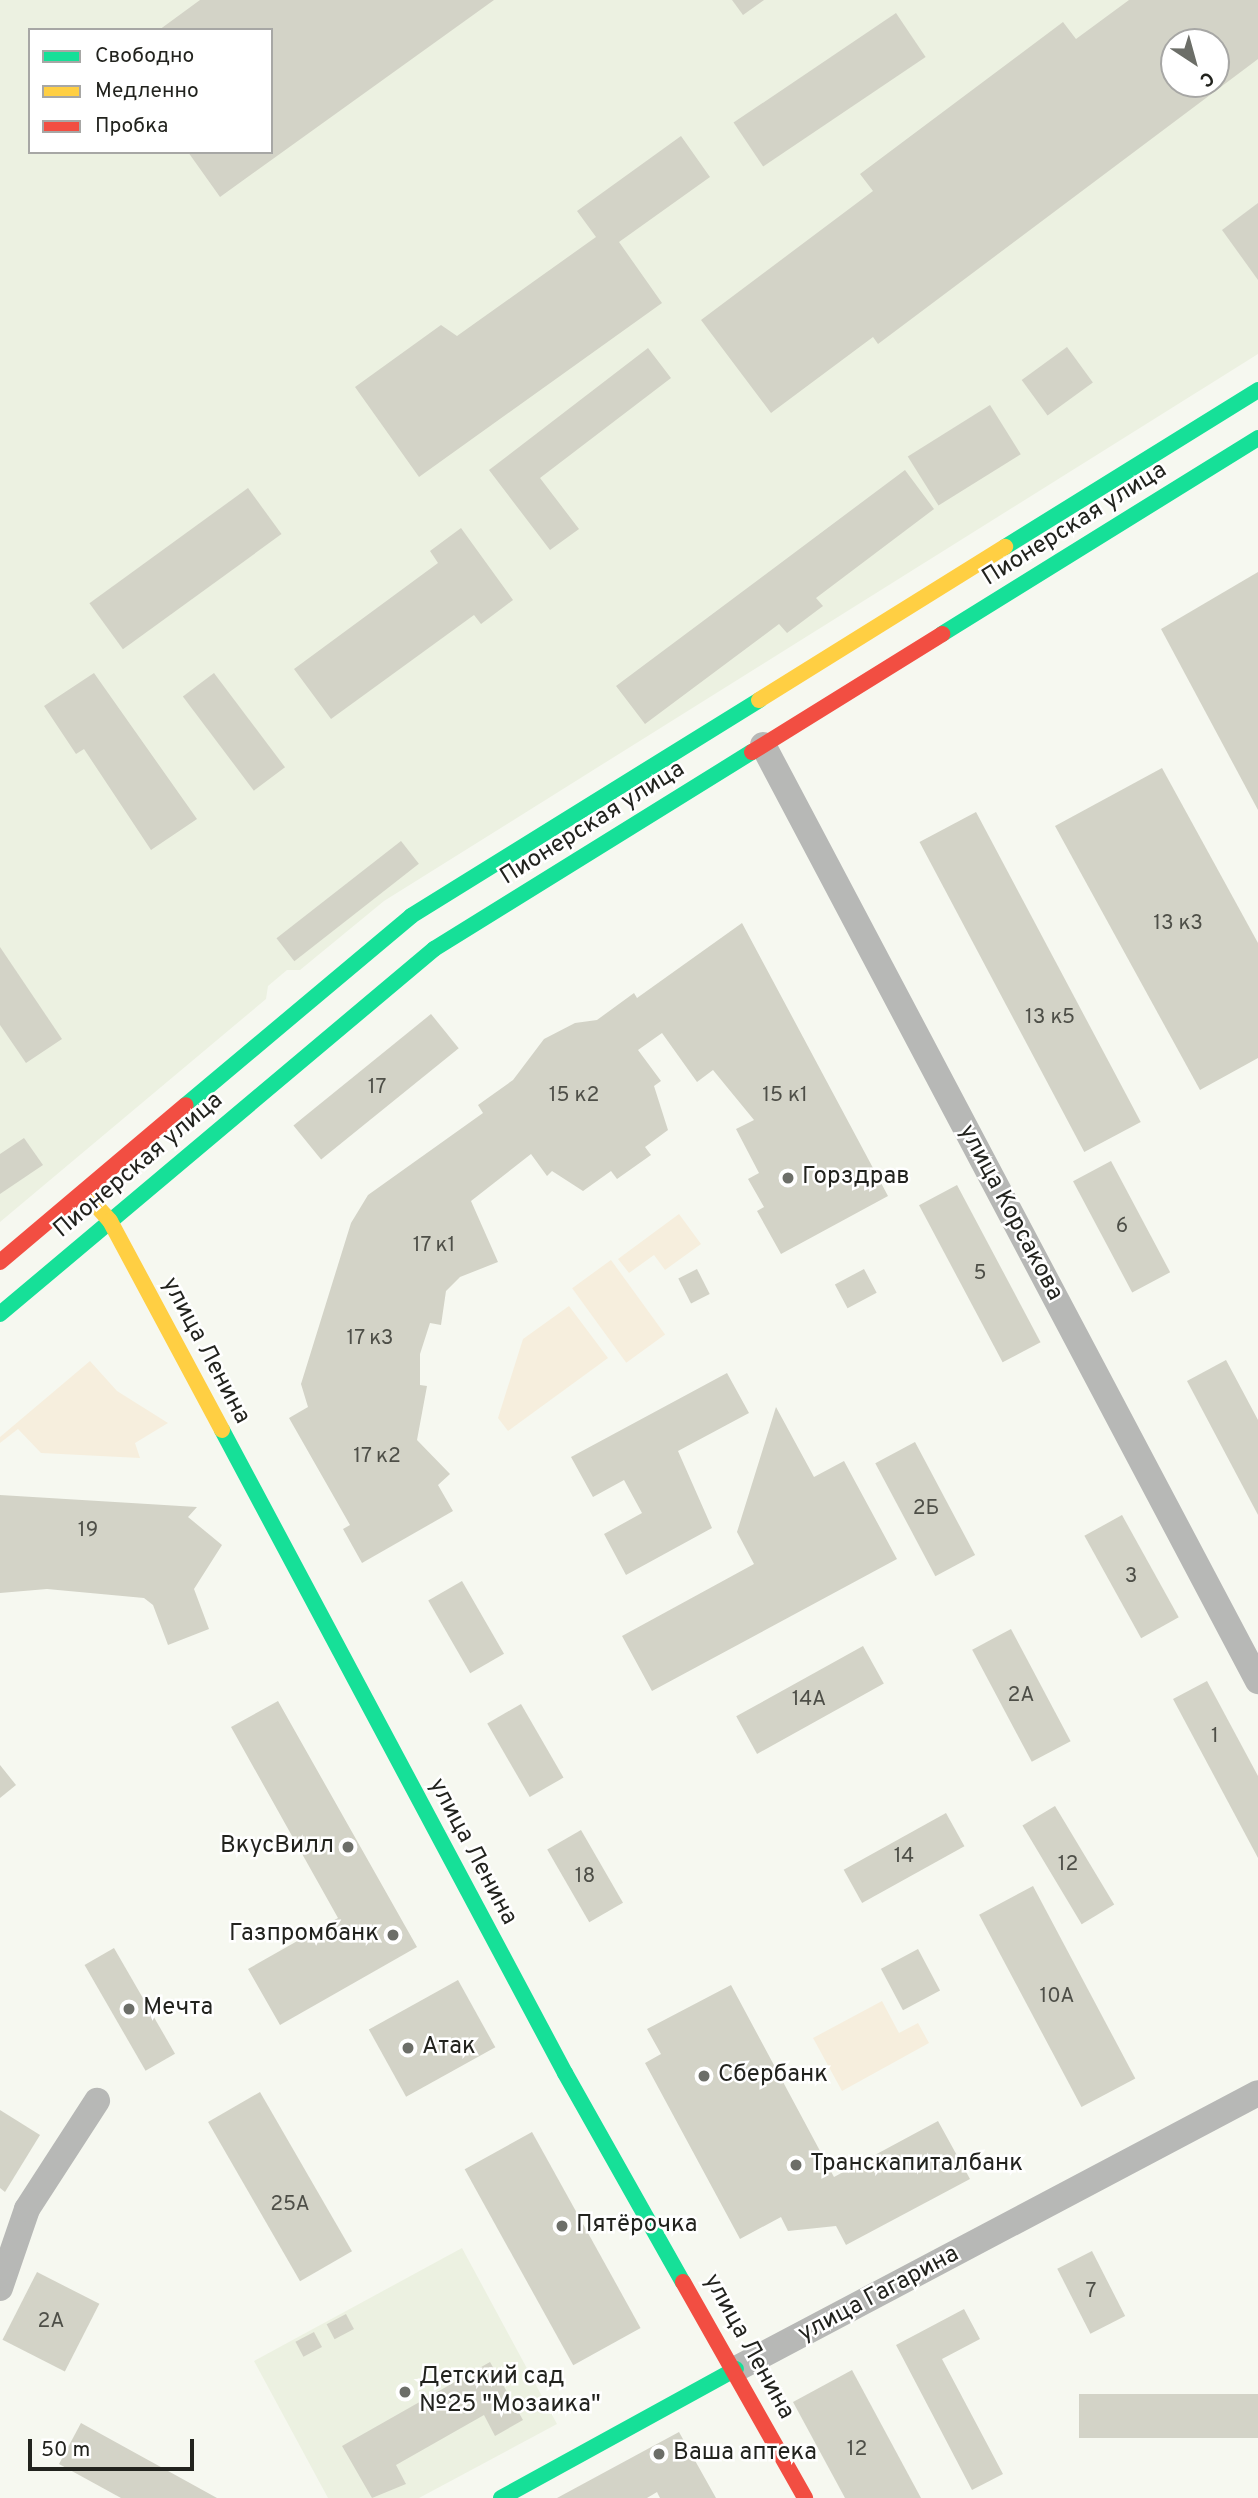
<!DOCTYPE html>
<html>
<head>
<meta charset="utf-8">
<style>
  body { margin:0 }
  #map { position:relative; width:1258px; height:2498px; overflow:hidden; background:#f6f8f0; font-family:Overpass,sans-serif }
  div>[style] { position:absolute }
  .built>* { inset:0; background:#ecf1e1 }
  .green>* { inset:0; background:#f6eedd; transform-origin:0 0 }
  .building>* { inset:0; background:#d3d3c7; transform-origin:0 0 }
  .street>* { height:26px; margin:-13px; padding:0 13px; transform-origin:13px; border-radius:13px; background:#b7b8b6 }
  .fast>* { height:16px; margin:-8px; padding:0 8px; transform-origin:8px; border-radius:8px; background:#16e098 }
  .slow>* { height:16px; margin:-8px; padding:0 8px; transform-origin:8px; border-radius:8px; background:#ffcf43 }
  .jam>* { height:16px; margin:-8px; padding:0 8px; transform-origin:8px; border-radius:8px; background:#f24e42 }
  .dots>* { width:19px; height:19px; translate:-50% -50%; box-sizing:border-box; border:4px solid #fff; border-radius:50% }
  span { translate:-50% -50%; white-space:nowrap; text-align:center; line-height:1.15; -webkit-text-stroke:5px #fff; paint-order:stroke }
  .number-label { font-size:21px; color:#4e4f48 }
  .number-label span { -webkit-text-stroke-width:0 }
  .street-label { font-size:24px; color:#22231e }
  .poi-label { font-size:24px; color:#22231e }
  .left { translate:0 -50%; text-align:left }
  .right { translate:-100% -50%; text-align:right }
  .legend { position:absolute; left:28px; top:28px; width:245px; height:126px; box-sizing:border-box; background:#fff; border:2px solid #a7a7a5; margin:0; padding:9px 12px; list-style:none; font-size:21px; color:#22231e }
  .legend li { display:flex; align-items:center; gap:14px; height:35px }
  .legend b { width:35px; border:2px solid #a7a7a5 }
  .north { position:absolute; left:1160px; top:28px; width:70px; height:70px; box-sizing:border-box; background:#fff; border:2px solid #a7a7a5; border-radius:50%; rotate:144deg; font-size:19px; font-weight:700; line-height:28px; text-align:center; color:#22231e }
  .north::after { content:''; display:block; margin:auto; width:24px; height:32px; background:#6c6e68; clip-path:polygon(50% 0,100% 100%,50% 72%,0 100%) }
  .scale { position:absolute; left:28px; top:2439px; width:166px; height:32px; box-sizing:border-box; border:4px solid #22231e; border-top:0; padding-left:9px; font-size:21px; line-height:24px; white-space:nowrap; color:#22231e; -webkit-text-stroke:5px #fff; paint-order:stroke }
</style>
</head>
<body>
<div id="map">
  <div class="built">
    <i style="clip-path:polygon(evenodd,0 0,1258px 0,1258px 354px,384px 901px,300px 970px,287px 970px,268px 986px,266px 999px,0 1222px,0 0,30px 30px,271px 30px,271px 152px,30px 152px,30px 30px,0 0,1174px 42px,1216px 42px,1216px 84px,1174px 84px,1174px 42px)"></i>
    <i style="clip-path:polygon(462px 2248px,557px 2424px,419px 2498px,328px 2498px,254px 2361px)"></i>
  </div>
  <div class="green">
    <i style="clip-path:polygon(679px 1214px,701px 1244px,665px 1270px,654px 1255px,629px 1273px,618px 1259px)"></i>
    <i style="left:611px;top:1260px;width:92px;height:48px;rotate:54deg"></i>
    <i style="clip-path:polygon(569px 1306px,608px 1358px,508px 1431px,498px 1418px,523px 1339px)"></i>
    <i style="clip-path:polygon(90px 1361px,117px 1391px,168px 1423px,135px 1443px,140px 1458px,41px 1453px,18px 1429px,0 1443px,0 1437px)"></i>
    <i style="clip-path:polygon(882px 2001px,899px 2033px,918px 2023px,929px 2043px,842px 2091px,813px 2038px)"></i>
  </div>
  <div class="building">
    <i style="clip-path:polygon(200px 0,494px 0,220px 197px,188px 152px,271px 152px,271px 30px,159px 30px)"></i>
    <i style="clip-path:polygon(732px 0,764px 0,743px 15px)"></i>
    <i style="clip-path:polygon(evenodd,1129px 0,1258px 0,1258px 59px,878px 344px,873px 337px,771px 413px,701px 320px,873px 191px,860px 174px,1063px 22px,1076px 39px,1129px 0,1174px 42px,1216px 42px,1216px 84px,1174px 84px,1174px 42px)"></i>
    <i style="left:896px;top:13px;width:53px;height:196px;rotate:56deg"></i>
    <i style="clip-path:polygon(681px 136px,710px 177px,619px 242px,662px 303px,419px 477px,355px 387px,441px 325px,457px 336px,596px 237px,577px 211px)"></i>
    <i style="clip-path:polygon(1258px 203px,1258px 280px,1222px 230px)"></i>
    <i style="left:1067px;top:347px;width:44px;height:56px;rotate:54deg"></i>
    <i style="clip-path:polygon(648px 348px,671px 378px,540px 478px,579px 529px,550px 550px,489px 470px)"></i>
    <i style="left:990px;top:405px;width:58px;height:97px;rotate:58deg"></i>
    <i style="clip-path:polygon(905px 470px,934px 509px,816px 598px,823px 606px,787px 633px,779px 624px,645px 724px,616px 686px)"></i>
    <i style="left:248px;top:488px;width:57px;height:196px;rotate:54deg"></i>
    <i style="clip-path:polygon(461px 528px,513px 600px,481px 624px,474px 615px,331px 719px,294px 669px,438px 563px,430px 551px)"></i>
    <i style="clip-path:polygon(1258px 572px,1258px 810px,1161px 629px)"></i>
    <i style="clip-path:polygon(94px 673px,197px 819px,151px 850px,84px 749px,76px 754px,44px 706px)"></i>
    <i style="left:214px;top:673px;width:118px;height:39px;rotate:53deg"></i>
    <i style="clip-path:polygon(1162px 768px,1258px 943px,1258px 1058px,1200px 1090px,1055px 826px)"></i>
    <i style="left:976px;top:812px;width:351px;height:64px;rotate:62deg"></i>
    <i style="left:401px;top:841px;width:29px;height:158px;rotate:52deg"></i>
    <i style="clip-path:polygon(742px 923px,888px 1196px,781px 1254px,757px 1211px,764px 1207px,748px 1179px,759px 1173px,736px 1129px,754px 1120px,713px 1070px,697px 1082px,662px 1033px,638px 1050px,661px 1081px,654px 1086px,668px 1130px,645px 1147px,651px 1155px,617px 1179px,611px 1171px,583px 1191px,552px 1171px,547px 1176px,531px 1154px,471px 1201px,498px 1262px,460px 1277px,446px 1291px,441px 1325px,430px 1323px,420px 1354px,420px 1385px,427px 1386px,417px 1440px,450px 1474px,438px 1485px,453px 1511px,362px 1563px,343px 1529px,350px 1525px,289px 1418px,308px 1407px,301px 1384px,351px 1223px,368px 1195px,483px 1113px,478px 1105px,513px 1080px,544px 1039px,575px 1023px,597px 1020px,634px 993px,637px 998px)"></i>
    <i style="clip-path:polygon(0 947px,62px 1039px,26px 1063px,0 1025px)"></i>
    <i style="left:431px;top:1014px;width:44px;height:177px;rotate:51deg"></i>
    <i style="clip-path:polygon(24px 1138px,43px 1165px,0 1194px,0 1154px)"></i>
    <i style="left:1111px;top:1161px;width:126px;height:43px;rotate:62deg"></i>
    <i style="left:957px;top:1185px;width:178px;height:43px;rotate:62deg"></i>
    <i style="left:697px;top:1269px;width:28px;height:21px;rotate:63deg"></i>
    <i style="left:864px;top:1269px;width:27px;height:33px;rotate:62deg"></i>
    <i style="clip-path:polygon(1226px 1360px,1258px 1420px,1258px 1515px,1187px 1381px)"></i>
    <i style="clip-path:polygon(727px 1373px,749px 1413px,678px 1451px,712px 1528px,626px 1575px,604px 1534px,642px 1513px,624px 1480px,593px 1497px,571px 1457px)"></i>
    <i style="clip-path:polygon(776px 1407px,814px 1477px,844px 1461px,897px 1559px,652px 1691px,622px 1636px,754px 1564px,737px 1532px)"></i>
    <i style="left:915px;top:1442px;width:128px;height:45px;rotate:62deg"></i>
    <i style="clip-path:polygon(0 1495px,197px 1507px,188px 1517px,222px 1545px,194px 1589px,209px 1629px,168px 1645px,153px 1605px,144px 1598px,47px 1589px,0 1593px)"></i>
    <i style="left:1122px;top:1515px;width:117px;height:43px;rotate:61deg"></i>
    <i style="left:462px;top:1581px;width:84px;height:39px;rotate:60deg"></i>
    <i style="left:1011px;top:1629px;width:127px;height:44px;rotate:62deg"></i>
    <i style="left:863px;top:1646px;width:43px;height:145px;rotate:61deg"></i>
    <i style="clip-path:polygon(1207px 1681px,1258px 1776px,1258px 1858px,1173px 1699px)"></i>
    <i style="clip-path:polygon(278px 1701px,417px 1947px,280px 2025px,248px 1969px,338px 1918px,231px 1727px)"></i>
    <i style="left:521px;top:1704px;width:85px;height:39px;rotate:60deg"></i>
    <i style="clip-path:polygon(0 1765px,16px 1785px,0 1798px)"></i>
    <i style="left:1055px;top:1806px;width:115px;height:38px;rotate:59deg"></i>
    <i style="left:946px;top:1813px;width:38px;height:117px;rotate:61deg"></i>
    <i style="left:581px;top:1830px;width:84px;height:39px;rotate:60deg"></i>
    <i style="left:1033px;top:1886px;width:218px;height:61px;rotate:62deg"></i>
    <i style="left:114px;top:1948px;width:122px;height:34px;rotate:60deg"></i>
    <i style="left:918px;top:1949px;width:47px;height:42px;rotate:62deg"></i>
    <i style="left:458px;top:1980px;width:77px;height:102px;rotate:61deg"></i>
    <i style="clip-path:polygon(731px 1985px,834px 2177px,938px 2121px,970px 2179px,846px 2245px,836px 2226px,788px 2231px,781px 2217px,740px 2239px,645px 2063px,661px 2054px,647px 2029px)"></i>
    <i style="left:260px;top:2092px;width:184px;height:60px;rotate:60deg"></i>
    <i style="clip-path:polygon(0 2110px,40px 2135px,5px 2192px,0 2188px)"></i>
    <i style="left:532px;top:2132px;width:224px;height:77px;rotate:61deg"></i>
    <i style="left:1092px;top:2251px;width:73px;height:39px;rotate:63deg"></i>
    <i style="left:37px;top:2272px;width:70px;height:76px;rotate:27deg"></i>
    <i style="clip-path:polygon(964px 2309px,980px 2339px,942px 2359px,1003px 2474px,972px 2490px,896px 2345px)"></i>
    <i style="left:346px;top:2314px;width:17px;height:22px;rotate:62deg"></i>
    <i style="left:314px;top:2332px;width:17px;height:21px;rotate:62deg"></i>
    <i style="clip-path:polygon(490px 2362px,523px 2420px,495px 2436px,484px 2415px,396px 2465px,406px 2484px,372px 2498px,342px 2446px)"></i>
    <i style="clip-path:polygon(852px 2370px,921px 2498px,845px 2498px,793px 2402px)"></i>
    <i style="left:1258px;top:2394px;width:44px;height:179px;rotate:90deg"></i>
    <i style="clip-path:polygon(81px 2423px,217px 2498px,121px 2498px,59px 2464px)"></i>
    <i style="clip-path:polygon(679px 2432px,716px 2498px,660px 2498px,657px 2492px,647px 2498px,557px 2498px)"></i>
  </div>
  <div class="street">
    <i style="left:763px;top:745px;width:1059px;rotate:62.13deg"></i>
    <i style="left:0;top:2288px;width:83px;rotate:-71.1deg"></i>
    <i style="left:27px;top:2209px;width:129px;rotate:-57.1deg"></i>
    <i style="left:736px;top:2369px;width:590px;rotate:-27.87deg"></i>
  </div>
  <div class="fast">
    <i style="left:1005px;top:547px;width:298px;rotate:-31.8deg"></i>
    <i style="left:942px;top:634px;width:372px;rotate:-31.8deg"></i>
    <i style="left:186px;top:1105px;width:294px;rotate:-40deg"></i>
    <i style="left:411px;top:916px;width:410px;rotate:-31.8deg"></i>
    <i style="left:0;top:1314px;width:567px;rotate:-40.06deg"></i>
    <i style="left:434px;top:949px;width:374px;rotate:-31.8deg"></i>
    <i style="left:222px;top:1430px;width:729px;rotate:61.92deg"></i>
    <i style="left:565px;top:2073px;width:240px;rotate:60.6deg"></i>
    <i style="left:501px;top:2498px;width:268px;rotate:-28.8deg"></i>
  </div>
  <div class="slow">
    <i style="left:759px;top:700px;width:290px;rotate:-31.9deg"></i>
    <i style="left:93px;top:1202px;width:25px;rotate:48deg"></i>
    <i style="left:110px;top:1221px;width:237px;rotate:61.8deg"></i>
  </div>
  <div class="jam">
    <i style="left:752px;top:752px;width:224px;rotate:-31.8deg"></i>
    <i style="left:0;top:1262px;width:243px;rotate:-40.2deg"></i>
    <i style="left:683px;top:2282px;width:248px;rotate:60.5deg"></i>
  </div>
  <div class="dots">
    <i style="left:788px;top:1178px;background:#6c6e68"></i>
    <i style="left:348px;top:1847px;background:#6c6e68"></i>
    <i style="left:393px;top:1935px;background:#6c6e68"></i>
    <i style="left:129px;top:2009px;background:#6c6e68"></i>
    <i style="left:408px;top:2048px;background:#6c6e68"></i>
    <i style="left:704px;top:2076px;background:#6c6e68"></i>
    <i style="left:796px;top:2165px;background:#6c6e68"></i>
    <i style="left:562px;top:2226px;background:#6c6e68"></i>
    <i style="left:405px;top:2392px;background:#6c6e68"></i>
    <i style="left:659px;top:2454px;background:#6c6e68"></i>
  </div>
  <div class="number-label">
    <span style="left:1178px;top:924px">13 к3</span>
    <span style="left:1050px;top:1018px">13 к5</span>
    <span style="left:377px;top:1088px">17</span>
    <span style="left:574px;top:1096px">15 к2</span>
    <span style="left:785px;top:1096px">15 к1</span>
    <span style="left:1122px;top:1227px">6</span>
    <span style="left:434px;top:1246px">17 к1</span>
    <span style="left:980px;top:1274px">5</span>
    <span style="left:370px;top:1339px">17 к3</span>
    <span style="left:377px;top:1457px">17 к2</span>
    <span style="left:926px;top:1509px">2Б</span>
    <span style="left:88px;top:1531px">19</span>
    <span style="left:1131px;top:1577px">3</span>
    <span style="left:1021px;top:1696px">2А</span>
    <span style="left:809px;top:1700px">14А</span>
    <span style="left:1215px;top:1737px">1</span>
    <span style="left:904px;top:1857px">14</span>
    <span style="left:1068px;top:1865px">12</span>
    <span style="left:585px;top:1877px">18</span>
    <span style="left:1057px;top:1997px">10А</span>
    <span style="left:290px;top:2205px">25А</span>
    <span style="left:1091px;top:2292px">7</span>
    <span style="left:51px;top:2322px">2А</span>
    <span style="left:857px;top:2450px">12</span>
  </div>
  <div class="street-label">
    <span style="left:1075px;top:525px;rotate:-32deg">Пионерская улица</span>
    <span style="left:593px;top:824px;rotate:-32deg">Пионерская улица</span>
    <span style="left:139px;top:1166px;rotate:-40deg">Пионерская улица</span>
    <span style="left:1010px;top:1213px;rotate:62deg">улица Корсакова</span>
    <span style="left:205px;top:1351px;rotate:62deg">улица Ленина</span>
    <span style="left:472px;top:1852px;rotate:62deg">улица Ленина</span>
    <span style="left:879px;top:2295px;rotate:-28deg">улица Гагарина</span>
    <span style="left:748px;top:2347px;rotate:61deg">улица Ленина</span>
  </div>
  <div class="poi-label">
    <span class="left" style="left:802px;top:1178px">Горздрав</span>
    <span class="right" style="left:334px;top:1847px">ВкусВилл</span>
    <span class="right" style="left:379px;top:1935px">Газпромбанк</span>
    <span class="left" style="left:143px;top:2009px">Мечта</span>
    <span class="left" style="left:422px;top:2048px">Атак</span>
    <span class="left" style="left:718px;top:2076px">Сбербанк</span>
    <span class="left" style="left:810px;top:2165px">Транскапиталбанк</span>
    <span class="left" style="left:576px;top:2226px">Пятёрочка</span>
    <span class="left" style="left:419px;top:2392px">Детский сад<br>№25 "Мозаика"</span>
    <span class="left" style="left:673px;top:2454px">Ваша аптека</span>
  </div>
  <ul class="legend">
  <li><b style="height:9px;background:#16e098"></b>Свободно</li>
  <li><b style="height:9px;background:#ffcf43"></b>Медленно</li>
  <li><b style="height:9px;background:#f24e42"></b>Пробка</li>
  </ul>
  <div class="north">С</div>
  <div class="scale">50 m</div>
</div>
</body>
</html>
